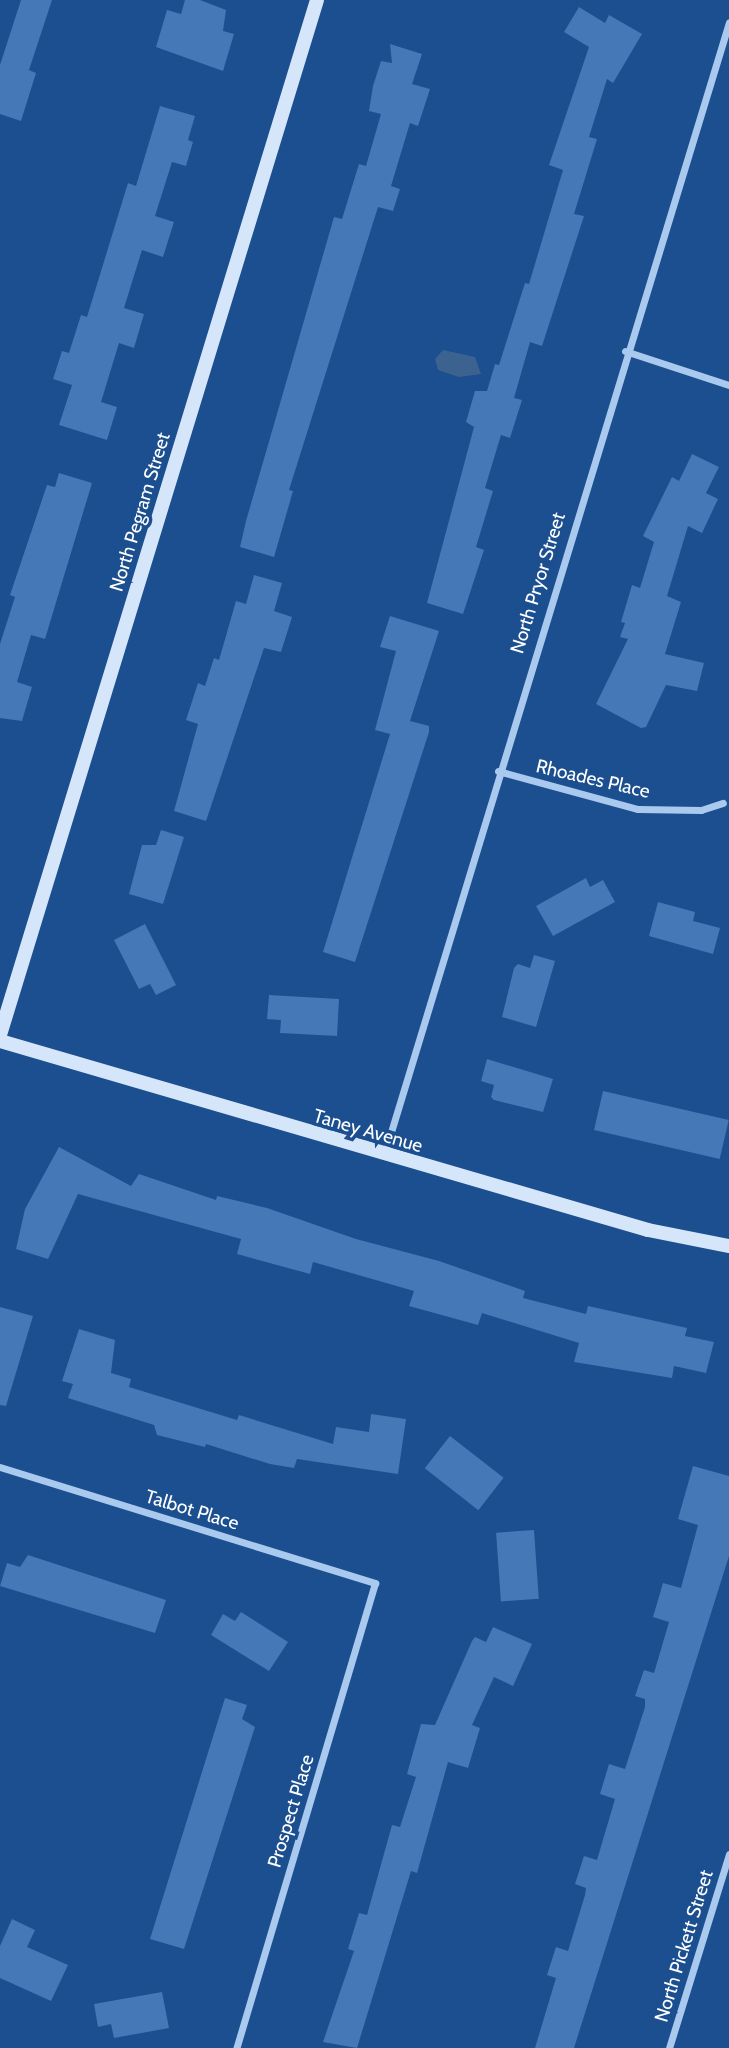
<!DOCTYPE html>
<html>
<head>
<meta charset="utf-8">
<style>
  body { margin:0 }
  #map { position:relative; width:729px; height:2048px; overflow:hidden; background:#1b4f8f; font-family:Cabin,sans-serif }
  div>[style] { position:absolute }
  .water>* { inset:0; background:#3c6290 }
  .building>* { inset:0; background:#4478b7; transform-origin:0 0 }
  .street>* { height:7px; margin:-3.5px; padding:0 3.5px; transform-origin:3.5px; border-radius:3.5px; background:#a9c9ee }
  .secondary>* { height:14px; margin:-7px; padding:0 7px; transform-origin:7px; border-radius:7px; background:#d6e6fa }
  span { translate:-50% -50%; white-space:nowrap; text-align:center; line-height:1.15; -webkit-text-stroke:7px #1b4f8f; paint-order:stroke }
  .street-label { font-size:19px; color:#fff }
</style>
</head>
<body>
<div id="map">
  <div class="water">
    <i style="clip-path:polygon(443px 350px,475px 357px,481px 374px,459px 377px,438px 370px,435px 359px)"></i>
  </div>
  <div class="building">
    <i style="clip-path:polygon(21px 0,52px 0,29px 70px,36px 73px,21px 121px,0 114px,0 65px)"></i>
    <i style="clip-path:polygon(185px 0,200px 0,226px 10px,223px 31px,234px 34px,223px 71px,156px 47px,167px 10px,181px 14px)"></i>
    <i style="clip-path:polygon(579px 7px,605px 23px,609px 15px,642px 34px,613px 83px,607px 79px,589px 137px,597px 139px,574px 214px,584px 216px,542px 346px,530px 342px,514px 398px,522px 400px,510px 438px,501px 435px,485px 488px,493px 491px,476px 547px,484px 550px,463px 614px,427px 603px,474px 427px,466px 422px,475px 391px,487px 391px,495px 364px,499px 365px,525px 283px,529px 284px,563px 170px,549px 165px,589px 47px,564px 32px)"></i>
    <i style="clip-path:polygon(390px 44px,422px 54px,412px 84px,430px 89px,418px 126px,410px 123px,391px 186px,400px 189px,393px 211px,378px 207px,289px 490px,293px 491px,274px 557px,240px 547px,246px 521px,334px 217px,342px 219px,359px 164px,366px 166px,381px 114px,369px 111px,373px 86px,381px 61px,392px 63px)"></i>
    <i style="clip-path:polygon(160px 106px,195px 116px,188px 140px,193px 142px,186px 166px,172px 162px,155px 216px,174px 222px,163px 257px,142px 250px,124px 308px,144px 314px,134px 348px,119px 343px,101px 402px,117px 407px,107px 440px,59px 425px,72px 385px,53px 379px,62px 351px,69px 353px,81px 315px,87px 317px,128px 183px,136px 186px)"></i>
    <i style="clip-path:polygon(692px 454px,719px 467px,706px 493px,718px 499px,702px 533px,688px 526px,667px 596px,681px 602px,665px 654px,704px 663px,697px 691px,666px 685px,646px 727px,641px 728px,596px 704px,628px 639px,620px 637px,625px 623px,621px 622px,632px 585px,640px 588px,654px 542px,643px 536px,672px 477px,679px 481px)"></i>
    <i style="clip-path:polygon(59px 473px,92px 483px,45px 639px,31px 635px,17px 682px,32px 687px,22px 721px,0 718px,0 644px,15px 597px,10px 595px,47px 485px,55px 487px)"></i>
    <i style="clip-path:polygon(254px 575px,282px 583px,274px 611px,292px 617px,281px 652px,264px 648px,206px 821px,174px 811px,198px 724px,186px 720px,198px 683px,205px 686px,214px 658px,219px 660px,236px 601px,246px 604px)"></i>
    <i style="clip-path:polygon(390px 616px,439px 631px,410px 721px,429px 726px,429px 732px,355px 962px,323px 952px,390px 734px,375px 730px,396px 651px,380px 647px)"></i>
    <i style="clip-path:polygon(161px 830px,184px 837px,163px 904px,129px 894px,142px 845px,156px 845px)"></i>
    <i style="clip-path:polygon(586px 878px,590px 887px,603px 880px,615px 902px,553px 936px,536px 906px)"></i>
    <i style="clip-path:polygon(658px 902px,695px 912px,693px 921px,720px 928px,713px 954px,649px 936px)"></i>
    <i style="clip-path:polygon(145px 924px,176px 985px,156px 995px,150px 984px,139px 989px,114px 940px)"></i>
    <i style="clip-path:polygon(534px 955px,555px 961px,536px 1027px,502px 1017px,514px 968px,518px 964px,530px 968px)"></i>
    <i style="clip-path:polygon(269px 995px,339px 999px,337px 1036px,280px 1033px,281px 1020px,267px 1019px)"></i>
    <i style="clip-path:polygon(487px 1059px,553px 1079px,543px 1112px,494px 1100px,491px 1097px,494px 1085px,481px 1081px)"></i>
    <i style="left:603px;top:1091px;width:129px;height:40px;rotate:13deg"></i>
    <i style="clip-path:polygon(59px 1147px,131px 1186px,139px 1174px,216px 1200px,217px 1196px,267px 1208px,356px 1239px,439px 1261px,525px 1291px,523px 1298px,586px 1314px,588px 1306px,687px 1328px,685px 1336px,714px 1342px,706px 1373px,674px 1366px,672px 1378px,574px 1362px,579px 1343px,482px 1313px,478px 1325px,409px 1306px,414px 1291px,313px 1262px,310px 1274px,237px 1254px,241px 1239px,78px 1194px,48px 1259px,16px 1249px,25px 1209px)"></i>
    <i style="clip-path:polygon(0 1307px,33px 1316px,6px 1406px,0 1405px)"></i>
    <i style="clip-path:polygon(79px 1329px,115px 1340px,111px 1373px,131px 1379px,129px 1387px,237px 1420px,239px 1415px,333px 1444px,336px 1427px,369px 1432px,371px 1414px,406px 1419px,398px 1474px,297px 1459px,294px 1468px,270px 1464px,206px 1444px,205px 1447px,157px 1435px,154px 1425px,68px 1398px,73px 1384px,62px 1381px)"></i>
    <i style="left:450px;top:1436px;width:68px;height:41px;rotate:38deg"></i>
    <i style="clip-path:polygon(693px 1466px,729px 1476px,729px 1556px,574px 2048px,535px 2048px,556px 1978px,547px 1975px,556px 1947px,568px 1951px,585px 1895px,586px 1888px,575px 1884px,584px 1856px,597px 1860px,615px 1799px,600px 1794px,609px 1764px,625px 1769px,645px 1707px,645px 1699px,635px 1696px,644px 1670px,654px 1673px,669px 1622px,653px 1617px,663px 1583px,681px 1588px,698px 1525px,678px 1519px)"></i>
    <i style="left:534px;top:1530px;width:69px;height:38px;rotate:86deg"></i>
    <i style="clip-path:polygon(28px 1555px,166px 1600px,155px 1633px,0 1586px,7px 1563px,20px 1567px)"></i>
    <i style="clip-path:polygon(241px 1612px,288px 1642px,269px 1671px,211px 1635px,223px 1614px,235px 1621px)"></i>
    <i style="clip-path:polygon(493px 1627px,532px 1644px,513px 1686px,494px 1677px,472px 1725px,480px 1728px,468px 1768px,448px 1762px,417px 1873px,411px 1871px,357px 2048px,323px 2042px,354px 1951px,348px 1949px,359px 1913px,367px 1915px,392px 1825px,400px 1827px,416px 1777px,407px 1774px,421px 1724px,435px 1725px,472px 1641px,475px 1637px,486px 1642px)"></i>
    <i style="clip-path:polygon(225px 1698px,247px 1705px,242px 1719px,255px 1727px,184px 1949px,150px 1939px)"></i>
    <i style="clip-path:polygon(12px 1919px,35px 1930px,27px 1947px,68px 1965px,51px 2001px,0 1978px,0 1946px)"></i>
    <i style="clip-path:polygon(162px 1992px,169px 2028px,114px 2038px,111px 2024px,98px 2027px,94px 2004px)"></i>
  </div>
  <div class="street">
    <i style="left:625px;top:351px;width:109px;rotate:18.1deg"></i>
    <i style="left:498px;top:771px;width:145px;rotate:15.2deg"></i>
    <i style="left:638px;top:809px;width:63px;rotate:0.9deg"></i>
    <i style="left:701px;top:810px;width:23px;rotate:-18deg"></i>
    <i style="left:384px;top:1155px;width:1184px;rotate:-73.06deg"></i>
    <i style="left:0;top:1467px;width:393px;rotate:17.2deg"></i>
    <i style="left:375px;top:1583px;width:485px;rotate:106.6deg"></i>
    <i style="left:669px;top:2048px;width:203px;rotate:-72.8deg"></i>
  </div>
  <div class="secondary">
    <i style="left:0;top:1035px;width:1082px;rotate:-72.97deg"></i>
    <i style="left:0;top:1041px;width:675px;rotate:16.26deg"></i>
    <i style="left:648px;top:1230px;width:83px;rotate:11.2deg"></i>
  </div>
  <div class="street-label">
    <span style="left:140px;top:512px;rotate:-73deg">North Pegram Street</span>
    <span style="left:538px;top:583px;rotate:-73deg">North Pryor Street</span>
    <span style="left:593px;top:779px;rotate:13deg">Rhoades Place</span>
    <span style="left:368px;top:1131px;rotate:16deg">Taney Avenue</span>
    <span style="left:192px;top:1510px;rotate:17deg">Talbot Place</span>
    <span style="left:291px;top:1811px;rotate:-73deg">Prospect Place</span>
    <span style="left:684px;top:1946px;rotate:-73deg">North Pickett Street</span>
  </div>
</div>
</body>
</html>
